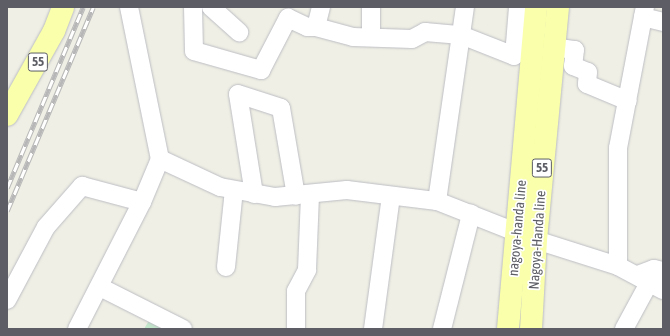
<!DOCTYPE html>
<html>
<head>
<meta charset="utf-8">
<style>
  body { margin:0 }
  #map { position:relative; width:670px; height:336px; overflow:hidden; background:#efefe5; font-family:"Asap Condensed",sans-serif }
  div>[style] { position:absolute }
  .green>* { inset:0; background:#c1e6ca }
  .roads { filter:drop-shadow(0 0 1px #bcbdc3) drop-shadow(0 0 1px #bcbdc3) }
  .minor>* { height:18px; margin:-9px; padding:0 9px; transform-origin:9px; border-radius:9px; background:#fff }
  .primary>* { height:22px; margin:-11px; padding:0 11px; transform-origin:11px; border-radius:11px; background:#f9ffaa }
  .rail>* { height:4.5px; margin-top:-2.25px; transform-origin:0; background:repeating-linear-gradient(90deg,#fff 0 9px,#b7b7b8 0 18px); box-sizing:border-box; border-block:1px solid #b7b7b8 }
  span { translate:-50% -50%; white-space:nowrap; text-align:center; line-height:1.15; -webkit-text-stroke:3.5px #fff; paint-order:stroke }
  .shield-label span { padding:1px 3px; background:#fff; border:1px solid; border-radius:3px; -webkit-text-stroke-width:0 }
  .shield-label { font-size:13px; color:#5d5e65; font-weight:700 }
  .street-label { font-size:14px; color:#5d5e65 }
  .frame { position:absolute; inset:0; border:8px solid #5d5e65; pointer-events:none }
</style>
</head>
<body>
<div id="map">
  <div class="green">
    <i style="clip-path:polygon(150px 319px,167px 329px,144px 329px)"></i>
  </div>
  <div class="roads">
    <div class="minor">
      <i style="left:129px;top:7px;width:155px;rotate:78.5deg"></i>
      <i style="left:193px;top:7px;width:44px;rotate:88.7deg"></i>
      <i style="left:194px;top:51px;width:70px;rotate:15.8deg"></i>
      <i style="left:261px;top:70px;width:59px;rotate:-62.6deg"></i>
      <i style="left:288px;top:18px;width:21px;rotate:25deg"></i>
      <i style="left:307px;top:27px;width:9px"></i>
      <i style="left:316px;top:27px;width:38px;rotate:15deg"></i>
      <i style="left:353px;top:37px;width:59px;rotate:1.9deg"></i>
      <i style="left:412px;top:39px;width:15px;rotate:-28deg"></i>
      <i style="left:425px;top:32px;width:36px;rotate:5deg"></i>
      <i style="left:461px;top:35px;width:57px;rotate:21.6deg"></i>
      <i style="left:514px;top:56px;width:49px;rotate:-85.3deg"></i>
      <i style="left:518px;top:7px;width:18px;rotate:9deg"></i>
      <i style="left:211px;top:7px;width:38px;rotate:42deg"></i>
      <i style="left:371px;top:7px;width:30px;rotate:90deg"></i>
      <i style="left:643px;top:17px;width:21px;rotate:14deg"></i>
      <i style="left:316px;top:27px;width:21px;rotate:-76deg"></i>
      <i style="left:553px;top:47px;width:22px;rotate:8deg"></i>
      <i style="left:575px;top:50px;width:16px;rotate:97deg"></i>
      <i style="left:573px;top:66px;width:16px;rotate:22deg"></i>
      <i style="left:588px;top:72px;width:12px;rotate:95deg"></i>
      <i style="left:587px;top:84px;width:44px;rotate:22.5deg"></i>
      <i style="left:254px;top:194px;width:101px;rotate:-99.1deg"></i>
      <i style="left:238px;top:94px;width:45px;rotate:18deg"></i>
      <i style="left:281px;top:108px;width:89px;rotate:80.3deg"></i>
      <i style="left:437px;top:201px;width:196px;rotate:-81.8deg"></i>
      <i style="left:618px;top:266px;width:118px;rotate:-90deg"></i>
      <i style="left:618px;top:148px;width:144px;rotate:-79.2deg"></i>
      <i style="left:226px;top:267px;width:77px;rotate:-84.1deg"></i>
      <i style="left:638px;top:275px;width:17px;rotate:-21deg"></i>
      <i style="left:654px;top:269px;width:9px;rotate:13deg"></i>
      <i style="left:100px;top:287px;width:93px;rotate:26.8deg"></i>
      <i style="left:7px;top:300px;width:83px;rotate:-61.9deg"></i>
      <i style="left:46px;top:227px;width:55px;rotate:-48.7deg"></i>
      <i style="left:82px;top:186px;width:62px;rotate:14.9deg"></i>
      <i style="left:77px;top:329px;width:143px;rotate:-62.9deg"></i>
      <i style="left:142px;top:202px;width:47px;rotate:-67.3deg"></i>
      <i style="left:160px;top:159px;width:66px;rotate:25deg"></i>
      <i style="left:220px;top:187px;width:56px;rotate:10.3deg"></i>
      <i style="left:275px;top:197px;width:72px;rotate:-5.6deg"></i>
      <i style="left:347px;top:190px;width:91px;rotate:7deg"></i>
      <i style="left:437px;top:201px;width:106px;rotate:21.5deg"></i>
      <i style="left:536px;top:240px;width:86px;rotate:17.6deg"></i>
      <i style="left:618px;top:266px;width:51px;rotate:28.1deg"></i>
      <i style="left:296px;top:329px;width:38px;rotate:-90deg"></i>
      <i style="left:296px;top:291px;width:24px;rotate:-62deg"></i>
      <i style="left:307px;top:270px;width:75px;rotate:-87.7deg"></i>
      <i style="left:373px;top:329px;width:134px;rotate:-82.3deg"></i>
      <i style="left:442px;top:329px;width:119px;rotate:-75.8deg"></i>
      <i style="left:624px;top:329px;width:52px;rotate:-61.5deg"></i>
    </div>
    <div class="primary">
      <i style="left:7px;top:115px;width:96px;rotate:-60.8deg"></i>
      <i style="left:54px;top:31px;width:26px;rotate:-69deg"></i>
      <i style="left:508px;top:329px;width:323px;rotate:-85deg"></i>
      <i style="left:531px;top:329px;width:89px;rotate:-86.8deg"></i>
      <i style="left:536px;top:240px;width:234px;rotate:-84.6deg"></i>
    </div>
  </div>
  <div class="rail">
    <i style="left:7px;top:188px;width:196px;rotate:-67.2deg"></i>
    <i style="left:7px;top:211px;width:221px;rotate:-67.1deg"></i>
  </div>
  <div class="shield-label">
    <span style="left:38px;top:62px">55</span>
    <span style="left:542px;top:168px">55</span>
  </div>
  <div class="street-label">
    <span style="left:517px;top:228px;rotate:-85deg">nagoya-handa line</span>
    <span style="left:537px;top:240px;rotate:-86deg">Nagoya-Handa line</span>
  </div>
  <div class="frame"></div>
</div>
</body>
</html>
